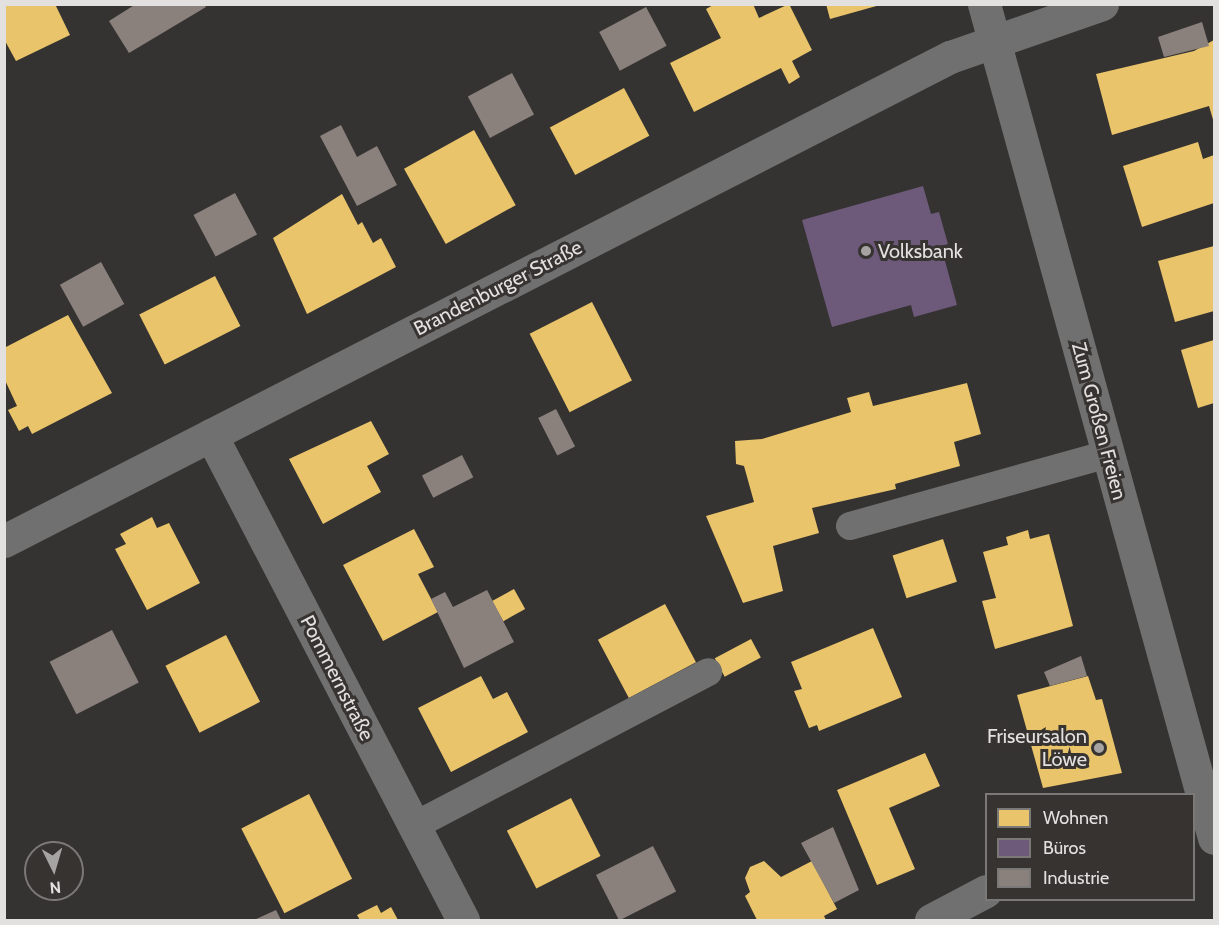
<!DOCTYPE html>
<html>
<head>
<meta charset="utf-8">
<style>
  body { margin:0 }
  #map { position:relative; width:1219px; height:925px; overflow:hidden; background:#353332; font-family:Cabin,sans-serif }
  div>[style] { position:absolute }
  .homes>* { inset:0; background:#e9c46a; transform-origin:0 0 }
  .offices>* { inset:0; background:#6d597a }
  .industry>* { inset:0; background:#8a817c; transform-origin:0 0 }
  .lane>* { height:28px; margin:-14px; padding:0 14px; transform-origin:14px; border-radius:14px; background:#707070 }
  .street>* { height:33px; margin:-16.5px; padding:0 16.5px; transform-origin:16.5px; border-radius:16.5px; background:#707070 }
  .dots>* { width:16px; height:16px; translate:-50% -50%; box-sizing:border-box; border:3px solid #363331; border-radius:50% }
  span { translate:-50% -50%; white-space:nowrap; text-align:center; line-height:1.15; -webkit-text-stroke:6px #363331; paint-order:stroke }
  .poi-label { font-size:20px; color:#e3e1e0 }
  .left { translate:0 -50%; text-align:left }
  .right { translate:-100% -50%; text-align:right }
  .street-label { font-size:20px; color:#e3e1e0 }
  .frame { position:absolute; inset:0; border:6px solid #e3e1e0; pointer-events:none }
  .legend { position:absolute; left:985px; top:793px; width:210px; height:108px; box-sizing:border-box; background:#363331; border:2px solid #7b7977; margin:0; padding:8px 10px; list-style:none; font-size:18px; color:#e3e1e0 }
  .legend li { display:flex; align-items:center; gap:12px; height:30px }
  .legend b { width:30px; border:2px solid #7b7977 }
  .north { position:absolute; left:24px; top:841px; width:60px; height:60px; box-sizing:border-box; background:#363331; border:2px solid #7b7977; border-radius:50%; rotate:175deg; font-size:16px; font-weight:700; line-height:24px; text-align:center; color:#e3e1e0 }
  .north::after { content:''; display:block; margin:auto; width:21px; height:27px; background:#a6a4a3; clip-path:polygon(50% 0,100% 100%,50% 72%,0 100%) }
</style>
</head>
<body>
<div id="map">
  <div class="homes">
    <i style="clip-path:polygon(4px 4px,55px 4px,70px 35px,16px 61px,4px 39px)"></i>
    <i style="clip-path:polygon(715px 4px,753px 4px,759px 18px,789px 4px,812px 50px,792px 61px,800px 77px,789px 84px,781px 68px,694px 112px,670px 63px,721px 38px,706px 9px)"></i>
    <i style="clip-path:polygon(826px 4px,880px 4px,880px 5px,830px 19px)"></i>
    <i style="clip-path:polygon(1214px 40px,1214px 123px,1209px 106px,1112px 135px,1096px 74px,1194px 51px)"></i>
    <i style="left:624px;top:88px;width:54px;height:84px;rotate:62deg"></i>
    <i style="left:474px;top:130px;width:86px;height:80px;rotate:61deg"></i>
    <i style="clip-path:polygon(1198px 142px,1203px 159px,1214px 155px,1214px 203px,1142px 227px,1123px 166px)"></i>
    <i style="clip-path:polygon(342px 194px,358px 225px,362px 222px,373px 243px,381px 238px,396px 267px,307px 314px,273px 238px)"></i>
    <i style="clip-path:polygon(1214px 246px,1214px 311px,1175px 322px,1158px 261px)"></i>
    <i style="left:215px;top:276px;width:56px;height:85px;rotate:63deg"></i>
    <i style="left:592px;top:302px;width:88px;height:70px;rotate:63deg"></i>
    <i style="clip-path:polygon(68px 315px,112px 393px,32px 434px,28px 426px,19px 431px,8px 410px,17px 406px,4px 378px,4px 348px)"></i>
    <i style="clip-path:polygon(1214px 340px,1214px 403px,1198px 408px,1181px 350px)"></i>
    <i style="clip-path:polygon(967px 383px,981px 434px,954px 442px,960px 466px,895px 484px,896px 489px,812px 508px,819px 533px,773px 546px,783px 591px,743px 603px,706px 516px,754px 502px,744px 466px,736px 464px,735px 441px,762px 439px,851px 412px,847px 398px,869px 392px,873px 406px)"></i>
    <i style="clip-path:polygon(371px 421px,389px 454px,367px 466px,381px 492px,323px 524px,289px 459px)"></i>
    <i style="clip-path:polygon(152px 517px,157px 528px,169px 523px,200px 583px,147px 610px,115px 549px,126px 544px,120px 534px)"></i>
    <i style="clip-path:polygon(414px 529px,434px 567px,418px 574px,438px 612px,383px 641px,343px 565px)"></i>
    <i style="clip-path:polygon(1028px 530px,1030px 539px,1049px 534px,1073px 626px,995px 649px,982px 601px,996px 598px,983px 552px,1008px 545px,1006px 537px)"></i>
    <i style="left:943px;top:539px;width:45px;height:53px;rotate:72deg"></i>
    <i style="left:514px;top:589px;width:23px;height:25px;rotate:61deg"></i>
    <i style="left:665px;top:604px;width:66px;height:76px;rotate:62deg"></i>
    <i style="clip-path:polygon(873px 628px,902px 697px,819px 731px,817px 725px,809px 728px,794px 691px,802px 689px,791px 662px)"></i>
    <i style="left:226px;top:635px;width:75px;height:68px;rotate:63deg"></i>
    <i style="left:751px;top:639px;width:21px;height:41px;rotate:62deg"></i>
    <i style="clip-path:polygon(481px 676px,493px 699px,507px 692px,528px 732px,451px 772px,418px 708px)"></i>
    <i style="clip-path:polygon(1088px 676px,1096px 700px,1102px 699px,1122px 773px,1043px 788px,1017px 695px)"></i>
    <i style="clip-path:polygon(925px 753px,940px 786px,889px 808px,915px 869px,877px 885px,837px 790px)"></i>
    <i style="left:309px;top:794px;width:95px;height:76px;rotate:63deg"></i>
    <i style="left:571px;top:798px;width:65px;height:72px;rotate:63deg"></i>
    <i style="clip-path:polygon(764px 861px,781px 877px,812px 861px,837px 909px,824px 916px,826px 920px,757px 920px,745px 896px,750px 892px,745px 878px,750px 867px)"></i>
    <i style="clip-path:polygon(377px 905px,381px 913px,391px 907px,398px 920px,360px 920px,357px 915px)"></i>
  </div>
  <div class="offices">
    <i style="clip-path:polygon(923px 186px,931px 214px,939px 212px,948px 244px,941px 246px,957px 305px,914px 317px,911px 305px,832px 327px,802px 220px)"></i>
  </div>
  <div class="industry">
    <i style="clip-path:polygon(136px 4px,204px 4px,206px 7px,129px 53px,109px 21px)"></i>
    <i style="left:646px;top:7px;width:44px;height:53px;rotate:62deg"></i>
    <i style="clip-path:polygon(1202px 22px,1209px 46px,1164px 57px,1158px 37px)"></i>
    <i style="left:512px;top:73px;width:47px;height:50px;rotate:62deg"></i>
    <i style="clip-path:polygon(341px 125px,357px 157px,377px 146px,397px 185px,357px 206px,320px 136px)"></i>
    <i style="left:235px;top:193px;width:47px;height:47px;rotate:62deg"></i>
    <i style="left:101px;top:262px;width:48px;height:47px;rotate:61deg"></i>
    <i style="left:556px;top:409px;width:42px;height:20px;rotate:63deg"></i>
    <i style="left:462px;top:455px;width:25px;height:45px;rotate:63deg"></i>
    <i style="clip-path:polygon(487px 590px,514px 642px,464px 668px,431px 599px,445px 592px,453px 607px)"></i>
    <i style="left:112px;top:630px;width:59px;height:70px;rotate:63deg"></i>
    <i style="clip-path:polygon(1081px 656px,1087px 676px,1050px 686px,1044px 672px)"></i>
    <i style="clip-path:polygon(833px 827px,859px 890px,834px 903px,801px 843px)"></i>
    <i style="left:653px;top:846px;width:51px;height:64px;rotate:63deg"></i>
    <i style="clip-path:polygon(276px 910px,281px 920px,254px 920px)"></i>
  </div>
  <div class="lane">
    <i style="left:850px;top:526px;width:268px;rotate:-15.6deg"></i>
    <i style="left:414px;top:826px;width:332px;rotate:-27.6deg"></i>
  </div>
  <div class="street">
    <i style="left:984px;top:4px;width:865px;rotate:74.58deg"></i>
    <i style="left:211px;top:435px;width:547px;rotate:62.54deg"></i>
    <i style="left:4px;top:541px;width:1063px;rotate:-27.1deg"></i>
    <i style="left:950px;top:57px;width:161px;rotate:-19.2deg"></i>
    <i style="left:931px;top:920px;width:62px;rotate:-27.8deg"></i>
  </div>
  <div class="dots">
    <i style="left:866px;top:251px;background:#a6a4a3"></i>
    <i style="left:1099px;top:748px;background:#a6a4a3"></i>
  </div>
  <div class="poi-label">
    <span class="left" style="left:878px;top:251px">Volksbank</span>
    <span class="right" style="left:1087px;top:748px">Friseursalon<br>Löwe</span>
  </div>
  <div class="street-label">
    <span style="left:498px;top:288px;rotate:-27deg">Brandenburger Straße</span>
    <span style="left:1099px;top:421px;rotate:75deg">Zum Großen Freien</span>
    <span style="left:337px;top:678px;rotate:63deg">Pommernstraße</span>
  </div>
  <div class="frame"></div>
  <ul class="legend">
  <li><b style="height:16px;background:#e9c46a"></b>Wohnen</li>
  <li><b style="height:16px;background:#6d597a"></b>Büros</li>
  <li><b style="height:16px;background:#8a817c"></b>Industrie</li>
  </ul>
  <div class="north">N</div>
</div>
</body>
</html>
